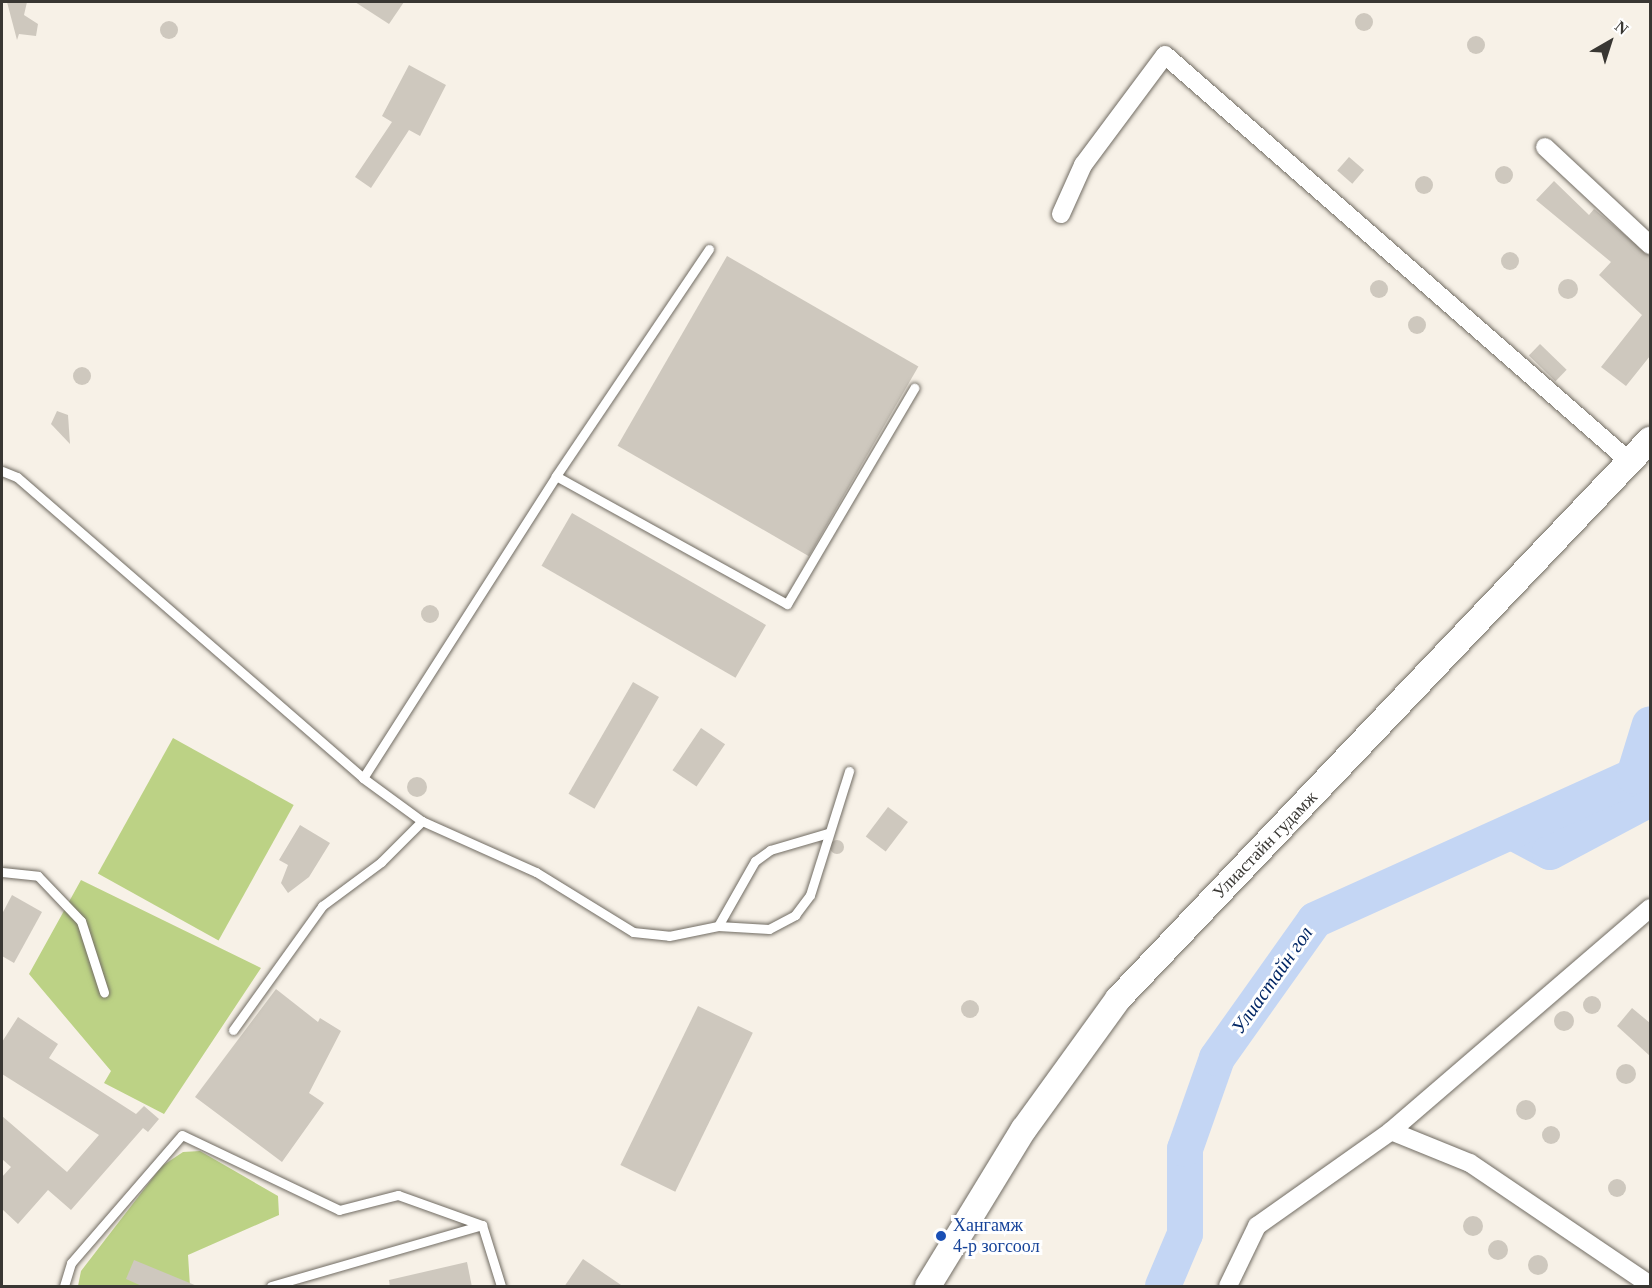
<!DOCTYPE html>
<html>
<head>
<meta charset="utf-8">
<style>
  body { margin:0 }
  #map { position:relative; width:1652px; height:1288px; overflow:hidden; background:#f7f1e7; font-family:Georgia,serif }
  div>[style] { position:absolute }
  .green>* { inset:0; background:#bcd285; transform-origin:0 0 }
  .river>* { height:36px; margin:-18px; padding:0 18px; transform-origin:18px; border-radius:18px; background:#c4d6f4 }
  .building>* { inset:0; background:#cec8be; transform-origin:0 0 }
  .round { border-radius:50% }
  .roads { filter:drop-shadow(0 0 2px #716c63) drop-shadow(0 0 2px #716c63) }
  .lane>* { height:9px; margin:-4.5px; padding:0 4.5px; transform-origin:4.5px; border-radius:4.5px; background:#fff }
  .street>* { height:18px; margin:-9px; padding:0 9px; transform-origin:9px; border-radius:9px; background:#fff }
  .secondary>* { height:26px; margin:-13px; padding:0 13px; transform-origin:13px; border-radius:13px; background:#fff }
  .dots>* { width:16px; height:16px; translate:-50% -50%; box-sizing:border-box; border:3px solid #fff; border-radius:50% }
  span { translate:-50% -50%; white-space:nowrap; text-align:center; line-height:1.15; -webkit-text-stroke:6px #fff; paint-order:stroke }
  .street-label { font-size:18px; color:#393733 }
  .transit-label { font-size:18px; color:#164399 }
  .left { translate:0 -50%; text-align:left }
  .water-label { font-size:20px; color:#032765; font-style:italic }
  .frame { position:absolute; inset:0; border:3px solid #393733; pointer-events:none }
  .north { position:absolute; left:1580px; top:12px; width:60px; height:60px; -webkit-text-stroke:4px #fff; paint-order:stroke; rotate:39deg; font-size:16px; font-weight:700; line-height:24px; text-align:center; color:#393733 }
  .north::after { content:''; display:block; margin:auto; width:21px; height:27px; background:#393733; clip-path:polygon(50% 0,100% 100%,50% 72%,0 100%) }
</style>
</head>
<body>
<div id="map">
  <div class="green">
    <i style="left:173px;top:738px;width:138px;height:155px;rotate:29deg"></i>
    <i style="clip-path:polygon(81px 880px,261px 968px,164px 1114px,104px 1083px,111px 1071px,29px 974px)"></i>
    <i style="clip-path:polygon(200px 1151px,278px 1196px,279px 1215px,188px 1255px,190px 1286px,78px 1286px,81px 1271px,162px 1166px,183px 1152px)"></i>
  </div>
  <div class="river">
    <i style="left:1516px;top:834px;width:38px;rotate:28deg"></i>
    <i style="left:1550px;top:852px;width:113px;rotate:-27.9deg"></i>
    <i style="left:1163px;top:1286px;width:56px;rotate:-67.1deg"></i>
    <i style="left:1185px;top:1234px;width:85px;rotate:-90deg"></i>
    <i style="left:1185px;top:1149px;width:96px;rotate:-70.6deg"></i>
    <i style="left:1217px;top:1058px;width:169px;rotate:-54.6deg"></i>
    <i style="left:1315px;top:920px;width:350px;rotate:-24.3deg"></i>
    <i style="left:1634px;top:776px;width:54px;rotate:-72.9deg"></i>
  </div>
  <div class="building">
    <i style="clip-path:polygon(7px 2px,27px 2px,24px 15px,38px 24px,36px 36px,19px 34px,17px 40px)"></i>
    <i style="clip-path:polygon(355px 2px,404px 2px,389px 24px)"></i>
    <i class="round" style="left:1355px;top:13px;width:18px;height:18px"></i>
    <i class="round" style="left:160px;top:21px;width:18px;height:18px"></i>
    <i class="round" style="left:1467px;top:36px;width:18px;height:18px"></i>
    <i style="clip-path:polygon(409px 65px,446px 85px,420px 136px,409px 130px,371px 188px,355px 177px,392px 122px,382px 116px)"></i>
    <i style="left:1349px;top:157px;width:20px;height:18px;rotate:41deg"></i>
    <i class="round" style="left:1495px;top:166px;width:18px;height:18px"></i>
    <i class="round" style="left:1415px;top:176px;width:18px;height:18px"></i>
    <i style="clip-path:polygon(1554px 181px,1589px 215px,1594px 209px,1650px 256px,1650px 356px,1626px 386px,1601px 367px,1642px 315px,1599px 275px,1611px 262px,1536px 200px)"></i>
    <i class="round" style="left:1501px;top:252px;width:18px;height:18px"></i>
    <i style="left:727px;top:256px;width:221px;height:219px;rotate:30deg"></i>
    <i class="round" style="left:1558px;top:279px;width:20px;height:20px"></i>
    <i class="round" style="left:1370px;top:280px;width:18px;height:18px"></i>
    <i class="round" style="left:1408px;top:316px;width:18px;height:18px"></i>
    <i style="left:1540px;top:344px;width:37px;height:16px;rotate:44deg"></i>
    <i class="round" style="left:73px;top:367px;width:18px;height:18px"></i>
    <i style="clip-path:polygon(57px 411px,68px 415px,70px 444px,51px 424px)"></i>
    <i style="left:572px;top:513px;width:224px;height:61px;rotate:30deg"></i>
    <i class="round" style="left:421px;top:605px;width:18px;height:18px"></i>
    <i style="left:633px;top:682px;width:30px;height:129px;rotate:30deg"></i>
    <i style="left:701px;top:728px;width:29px;height:51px;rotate:34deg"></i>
    <i class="round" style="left:407px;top:777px;width:20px;height:20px"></i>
    <i style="left:888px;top:807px;width:25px;height:37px;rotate:37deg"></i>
    <i style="clip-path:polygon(300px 825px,330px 843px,309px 877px,288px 893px,281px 883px,288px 865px,279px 860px)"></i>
    <i class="round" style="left:830px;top:840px;width:14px;height:14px"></i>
    <i style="clip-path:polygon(12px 895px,42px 912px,14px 963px,2px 956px,2px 914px)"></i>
    <i style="clip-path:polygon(276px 989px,318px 1022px,320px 1018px,341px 1031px,309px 1093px,324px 1103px,282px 1162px,195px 1097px)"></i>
    <i class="round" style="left:1583px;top:996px;width:18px;height:18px"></i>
    <i class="round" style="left:961px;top:1000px;width:18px;height:18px"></i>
    <i style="left:698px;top:1006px;width:61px;height:177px;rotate:26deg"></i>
    <i style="clip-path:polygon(1632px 1008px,1650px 1023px,1650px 1056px,1617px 1026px)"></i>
    <i class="round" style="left:1554px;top:1011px;width:20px;height:20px"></i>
    <i style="clip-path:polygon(18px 1017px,58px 1044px,49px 1058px,136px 1114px,144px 1106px,159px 1119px,148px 1132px,143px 1128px,71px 1210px,48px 1190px,18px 1224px,2px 1209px,2px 1177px,11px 1167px,2px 1159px,2px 1116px,67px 1172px,99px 1135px,2px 1074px,2px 1042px)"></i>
    <i class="round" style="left:1616px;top:1064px;width:20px;height:20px"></i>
    <i class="round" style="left:1516px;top:1100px;width:20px;height:20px"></i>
    <i class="round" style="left:1542px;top:1126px;width:18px;height:18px"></i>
    <i class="round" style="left:1608px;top:1179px;width:18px;height:18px"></i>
    <i class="round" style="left:1463px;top:1216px;width:20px;height:20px"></i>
    <i class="round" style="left:1488px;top:1240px;width:20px;height:20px"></i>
    <i class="round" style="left:1528px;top:1255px;width:20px;height:20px"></i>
    <i style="clip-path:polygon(583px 1259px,624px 1287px,564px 1287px)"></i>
    <i style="clip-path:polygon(134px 1260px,197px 1286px,197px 1287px,144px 1287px,126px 1279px)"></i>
    <i style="clip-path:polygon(467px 1262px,472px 1287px,390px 1287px,389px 1280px)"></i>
  </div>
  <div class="roads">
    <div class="lane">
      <i style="left:709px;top:249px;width:274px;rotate:124deg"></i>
      <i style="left:556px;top:476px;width:264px;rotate:29deg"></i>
      <i style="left:787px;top:604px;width:251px;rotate:-59.5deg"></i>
      <i style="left:2px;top:471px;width:16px;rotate:22deg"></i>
      <i style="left:17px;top:477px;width:459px;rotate:41deg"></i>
      <i style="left:363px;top:778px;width:73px;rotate:36.1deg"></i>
      <i style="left:363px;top:778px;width:358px;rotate:-57.4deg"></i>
      <i style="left:2px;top:872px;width:36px;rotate:6deg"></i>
      <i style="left:38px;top:876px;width:62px;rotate:46.3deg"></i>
      <i style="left:81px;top:921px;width:75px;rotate:72.1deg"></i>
      <i style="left:718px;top:926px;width:75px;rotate:-60.4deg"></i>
      <i style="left:755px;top:861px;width:19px;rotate:-36deg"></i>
      <i style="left:770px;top:850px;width:60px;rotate:-16.3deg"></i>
      <i style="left:233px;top:1030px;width:153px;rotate:-54.3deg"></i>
      <i style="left:322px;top:906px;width:74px;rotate:-36.7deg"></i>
      <i style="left:381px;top:862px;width:58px;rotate:-45deg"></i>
      <i style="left:422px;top:821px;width:125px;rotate:24.1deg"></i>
      <i style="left:536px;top:872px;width:114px;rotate:31.7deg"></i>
      <i style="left:633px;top:932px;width:36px;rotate:6deg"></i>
      <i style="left:669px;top:936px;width:50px;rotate:-11.5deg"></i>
      <i style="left:718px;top:926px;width:51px;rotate:3.4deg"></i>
      <i style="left:769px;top:929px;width:30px;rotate:-28deg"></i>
      <i style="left:795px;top:915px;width:25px;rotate:-53deg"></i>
      <i style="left:810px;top:895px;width:130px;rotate:-72.5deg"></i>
      <i style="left:64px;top:1286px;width:24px;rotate:-73deg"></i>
      <i style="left:71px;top:1263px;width:169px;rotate:-49.1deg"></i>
      <i style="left:182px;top:1135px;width:174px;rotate:25.5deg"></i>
      <i style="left:339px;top:1210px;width:61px;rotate:-14.3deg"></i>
      <i style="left:398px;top:1195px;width:89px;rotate:19.7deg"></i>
      <i style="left:482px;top:1225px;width:64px;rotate:72.7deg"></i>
      <i style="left:271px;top:1286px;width:220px;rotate:-16.1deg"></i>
    </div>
    <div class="street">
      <i style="left:1545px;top:147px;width:144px;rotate:43deg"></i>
      <i style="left:1061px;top:214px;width:54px;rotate:-65.8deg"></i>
      <i style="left:1083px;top:165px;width:137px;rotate:-53.3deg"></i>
      <i style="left:1165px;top:55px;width:618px;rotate:41.19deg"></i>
      <i style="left:1391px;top:1131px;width:85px;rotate:22.1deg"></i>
      <i style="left:1470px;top:1163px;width:217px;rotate:34.1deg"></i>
      <i style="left:1228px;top:1286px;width:67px;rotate:-64.2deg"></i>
      <i style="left:1257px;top:1226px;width:164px;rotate:-35.3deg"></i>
      <i style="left:1391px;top:1131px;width:342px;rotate:-40.7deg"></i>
    </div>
    <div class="secondary">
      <i style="left:928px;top:1286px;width:184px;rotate:-58.6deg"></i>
      <i style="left:1024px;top:1129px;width:160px;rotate:-54.1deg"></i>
      <i style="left:1118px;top:999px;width:772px;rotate:-46.42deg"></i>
    </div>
  </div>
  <div class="dots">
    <i style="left:941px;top:1236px;background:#1a4fb4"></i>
  </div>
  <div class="street-label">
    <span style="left:1265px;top:845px;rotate:-46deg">Улиастайн гудамж</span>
  </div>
  <div class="transit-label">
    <span class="left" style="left:953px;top:1236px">Хангамж<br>4-р зогсоол</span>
  </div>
  <div class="water-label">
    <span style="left:1272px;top:980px;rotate:-55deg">Улиастайн гол</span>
  </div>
  <div class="frame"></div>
  <div class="north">N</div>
</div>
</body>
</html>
